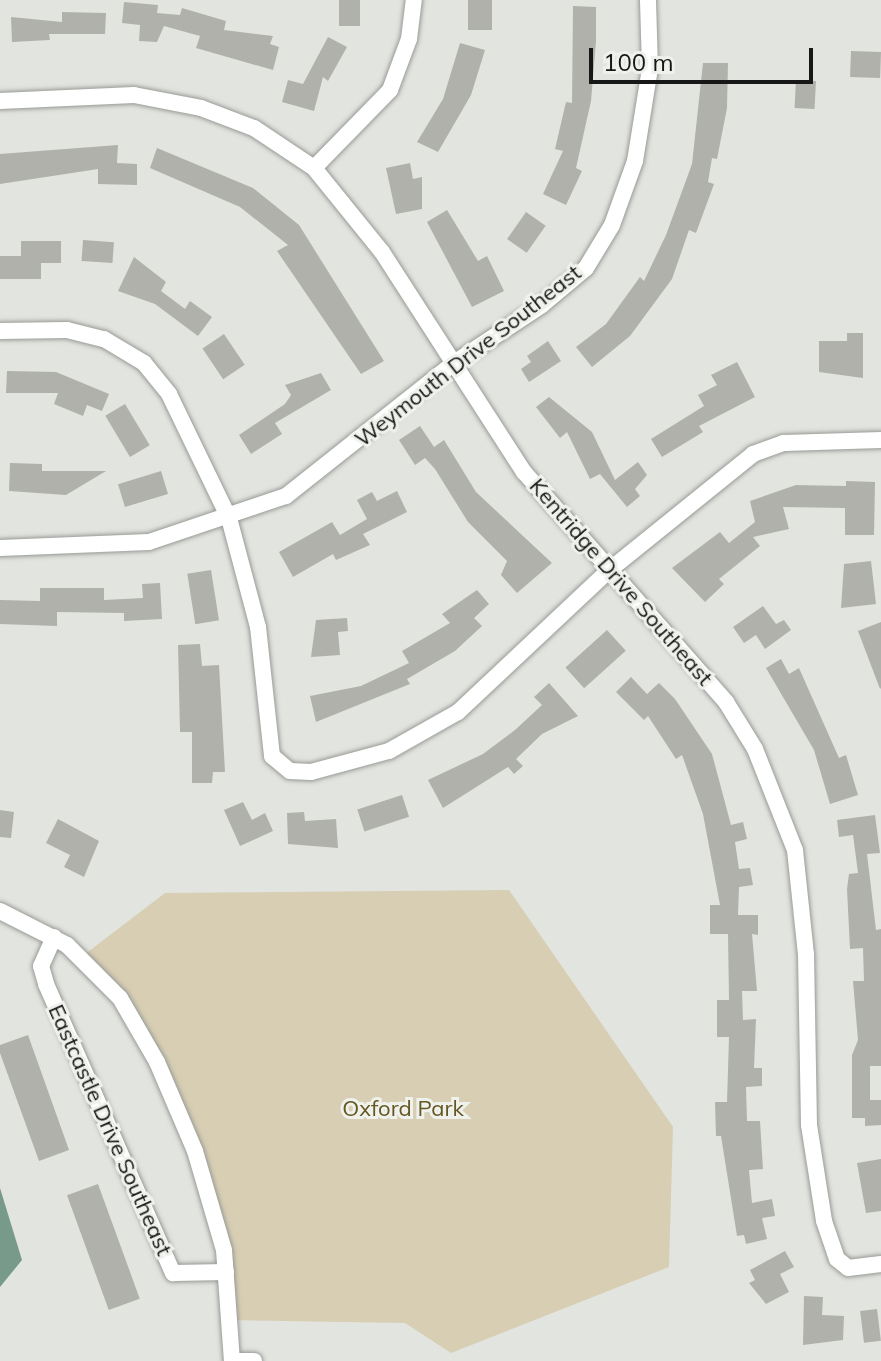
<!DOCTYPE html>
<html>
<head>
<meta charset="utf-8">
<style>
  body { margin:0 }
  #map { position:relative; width:881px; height:1361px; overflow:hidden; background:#e2e4df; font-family:Mulish,sans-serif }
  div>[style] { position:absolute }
  .green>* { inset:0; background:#d7ceb4 }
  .water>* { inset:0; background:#789a8b }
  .building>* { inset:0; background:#b0b1ab; transform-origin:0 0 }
  .roads { filter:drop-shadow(0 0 2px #989b96) drop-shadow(0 0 2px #989b96) }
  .minor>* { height:16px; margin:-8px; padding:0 8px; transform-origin:8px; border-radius:8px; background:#fff }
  span { translate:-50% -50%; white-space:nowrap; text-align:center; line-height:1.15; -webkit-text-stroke:6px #eff2ec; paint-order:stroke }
  .street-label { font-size:22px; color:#161716 }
  .park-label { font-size:22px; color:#665623 }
  .scale { position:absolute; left:589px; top:48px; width:224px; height:36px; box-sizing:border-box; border:4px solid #161716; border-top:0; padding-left:10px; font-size:24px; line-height:28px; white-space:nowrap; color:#161716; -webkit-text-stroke:6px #eff2ec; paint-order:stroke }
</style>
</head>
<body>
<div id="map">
  <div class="green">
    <i style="clip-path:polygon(509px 890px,673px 1127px,669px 1267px,451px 1353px,405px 1323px,231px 1320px,226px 1272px,195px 1151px,120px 998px,80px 958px,165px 893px)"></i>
  </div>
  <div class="water">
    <i style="clip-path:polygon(0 1188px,22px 1260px,0 1287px)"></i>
  </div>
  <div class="building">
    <i style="left:339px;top:0;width:21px;height:26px"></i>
    <i style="left:468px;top:0;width:24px;height:30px"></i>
    <i style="clip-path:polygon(124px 2px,158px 5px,157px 13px,180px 15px,182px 8px,226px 21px,224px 30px,273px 36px,270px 44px,279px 47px,273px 70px,196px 48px,200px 36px,164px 26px,157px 42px,139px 41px,140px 25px,122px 23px)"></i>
    <i style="clip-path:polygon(573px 6px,596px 7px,596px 41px,591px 101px,576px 168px,582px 171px,566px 205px,543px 194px,563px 151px,555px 149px,566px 102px,572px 103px)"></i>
    <i style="clip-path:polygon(62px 12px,106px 13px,105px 34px,49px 34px,50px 40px,12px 42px,11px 17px,62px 22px)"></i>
    <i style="clip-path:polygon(328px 37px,347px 47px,328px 81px,323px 77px,314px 111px,282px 102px,288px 80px,303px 84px)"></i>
    <i style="clip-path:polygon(460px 43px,485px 50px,471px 95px,438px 152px,417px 142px,443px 99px)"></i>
    <i style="left:851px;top:51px;width:30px;height:26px;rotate:2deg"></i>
    <i style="clip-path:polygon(703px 63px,728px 63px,727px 108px,717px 159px,712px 158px,708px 182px,714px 184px,696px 233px,689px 230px,672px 279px,630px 336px,592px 367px,576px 347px,606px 324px,640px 277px,644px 281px,666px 235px,692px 164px)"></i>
    <i style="left:796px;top:80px;width:20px;height:28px;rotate:3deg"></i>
    <i style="clip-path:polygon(118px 145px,117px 163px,137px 164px,137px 185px,98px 184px,98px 169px,0 184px,0 154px)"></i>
    <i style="clip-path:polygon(157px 148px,253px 188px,299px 225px,384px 361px,361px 374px,277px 251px,288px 245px,240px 207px,150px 168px)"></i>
    <i style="clip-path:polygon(410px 163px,413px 179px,422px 177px,422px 209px,396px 214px,386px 168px)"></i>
    <i style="clip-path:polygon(447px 210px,478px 261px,487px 256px,504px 291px,472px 307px,427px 222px)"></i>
    <i style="left:526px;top:212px;width:24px;height:33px;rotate:35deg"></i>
    <i style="left:83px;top:240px;width:31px;height:21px;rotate:4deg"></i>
    <i style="clip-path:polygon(21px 241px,61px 241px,61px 263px,41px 263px,41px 279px,0 279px,0 256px,21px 256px)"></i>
    <i style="clip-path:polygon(134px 257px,166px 282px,161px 291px,185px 309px,190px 301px,212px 317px,198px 336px,155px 304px,118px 291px)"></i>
    <i style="clip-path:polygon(847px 333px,863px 333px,863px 378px,819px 372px,819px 341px,847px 341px)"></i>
    <i style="left:224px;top:334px;width:37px;height:26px;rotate:56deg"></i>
    <i style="clip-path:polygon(548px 341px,561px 361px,529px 382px,521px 369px,531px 362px,527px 356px)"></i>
    <i style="clip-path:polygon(737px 362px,755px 397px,699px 426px,703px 432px,662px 457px,651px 439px,704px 406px,698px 395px,717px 385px,711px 375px)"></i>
    <i style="clip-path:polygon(7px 371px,56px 372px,109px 394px,102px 411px,87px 405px,83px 416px,54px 404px,58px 393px,6px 393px)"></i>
    <i style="clip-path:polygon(321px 373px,331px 390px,275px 423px,282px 434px,251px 454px,239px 435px,285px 404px,291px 395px,285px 385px)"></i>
    <i style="clip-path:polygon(549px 397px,592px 432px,615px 480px,638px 462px,647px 475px,635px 489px,640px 496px,627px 507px,600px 474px,590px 479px,567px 432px,560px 438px,536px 407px)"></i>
    <i style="left:125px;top:404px;width:48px;height:23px;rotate:59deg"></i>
    <i style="clip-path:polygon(420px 426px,434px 447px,444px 440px,476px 492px,552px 563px,517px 593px,501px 575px,507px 561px,468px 522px,435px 469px,425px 458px,415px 465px,399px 440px)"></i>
    <i style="clip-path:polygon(10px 463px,42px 464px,42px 471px,106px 471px,66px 495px,9px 491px)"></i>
    <i style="left:161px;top:471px;width:24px;height:45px;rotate:73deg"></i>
    <i style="clip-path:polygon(846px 481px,875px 482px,874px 535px,845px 535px,845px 508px,783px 507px,789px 529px,753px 537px,760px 546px,719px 579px,724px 584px,705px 602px,672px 568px,720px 532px,729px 543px,755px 522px,750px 501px,796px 485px,846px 486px)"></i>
    <i style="clip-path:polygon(397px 491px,407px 512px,363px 534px,370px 545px,336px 560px,333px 554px,293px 577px,279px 552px,332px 522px,340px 535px,367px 519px,357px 500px,372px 492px,377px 501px)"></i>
    <i style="clip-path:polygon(871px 561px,876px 604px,841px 608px,844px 564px)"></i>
    <i style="left:211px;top:570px;width:51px;height:24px;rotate:81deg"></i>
    <i style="clip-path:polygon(160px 583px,162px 619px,124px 621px,124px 613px,57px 612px,57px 626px,0 624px,0 600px,40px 601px,40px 588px,104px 588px,104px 600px,143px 598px,142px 584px)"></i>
    <i style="clip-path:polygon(477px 590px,489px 604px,474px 618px,482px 626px,455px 651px,407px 679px,410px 684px,316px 722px,310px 696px,361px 686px,409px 663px,402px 651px,450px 623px,442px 614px)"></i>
    <i style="clip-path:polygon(763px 606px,776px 624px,784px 620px,791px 630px,765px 649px,756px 635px,744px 643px,733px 627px)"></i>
    <i style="clip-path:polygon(347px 618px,348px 631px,338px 632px,340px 655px,311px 657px,316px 620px)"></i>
    <i style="clip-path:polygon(881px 622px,881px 688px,880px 689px,858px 631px)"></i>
    <i style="left:607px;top:630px;width:28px;height:56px;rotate:48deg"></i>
    <i style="clip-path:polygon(200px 644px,202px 666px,219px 665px,225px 772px,213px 772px,212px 783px,192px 783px,192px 732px,180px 732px,178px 645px)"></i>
    <i style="clip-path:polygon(781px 659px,789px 674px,799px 668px,839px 758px,846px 755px,858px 795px,830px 804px,814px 750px,766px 668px)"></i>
    <i style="clip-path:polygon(631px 677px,647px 694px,659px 683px,675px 699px,712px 754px,731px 825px,743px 822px,747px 839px,735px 842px,739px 869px,750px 868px,753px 885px,739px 887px,738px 915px,758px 915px,758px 935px,752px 934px,757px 991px,742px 991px,743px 1020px,756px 1019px,754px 1068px,762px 1068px,762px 1086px,746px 1087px,747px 1121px,760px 1121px,763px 1169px,749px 1170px,752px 1203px,772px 1199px,775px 1216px,762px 1218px,767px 1239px,746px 1244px,744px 1235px,737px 1236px,721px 1136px,716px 1136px,715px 1102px,727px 1102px,729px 1037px,717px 1037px,717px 1000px,729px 1000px,728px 934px,710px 934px,710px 905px,720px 905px,703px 814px,682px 755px,676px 759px,648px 716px,644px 720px,616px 692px)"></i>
    <i style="clip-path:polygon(549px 683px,578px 716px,542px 734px,516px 759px,523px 766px,514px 774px,508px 767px,443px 808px,428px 780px,483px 754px,515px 730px,542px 705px,534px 697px)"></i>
    <i style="left:402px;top:795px;width:23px;height:47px;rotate:72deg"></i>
    <i style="clip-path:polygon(243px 802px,252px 820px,265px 813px,273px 831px,240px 846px,224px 810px)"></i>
    <i style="clip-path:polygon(0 810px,14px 812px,11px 838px,0 837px)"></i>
    <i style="clip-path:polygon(304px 812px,305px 821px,336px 819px,338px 848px,288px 844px,287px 813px)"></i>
    <i style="clip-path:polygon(875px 815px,880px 853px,867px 854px,876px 930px,881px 929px,881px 1066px,870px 1066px,870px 1100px,881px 1100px,881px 1125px,865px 1126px,865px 1118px,852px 1118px,852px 1055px,858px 1040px,853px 981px,864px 981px,863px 948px,850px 949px,847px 889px,849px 874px,858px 873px,853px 835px,839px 837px,837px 820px)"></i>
    <i style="clip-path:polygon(58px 819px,99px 841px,84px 877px,64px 867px,70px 855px,46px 843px)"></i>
    <i style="clip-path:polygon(28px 1035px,69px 1150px,39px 1161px,0 1053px,0 1045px)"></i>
    <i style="clip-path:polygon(881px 1159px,881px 1211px,866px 1213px,857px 1163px)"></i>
    <i style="left:98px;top:1184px;width:122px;height:33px;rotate:70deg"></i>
    <i style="clip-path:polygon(785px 1251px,794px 1267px,780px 1274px,789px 1292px,766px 1304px,749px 1283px,755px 1280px,750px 1270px)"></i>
    <i style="clip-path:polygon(804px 1296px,823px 1297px,822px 1315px,844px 1316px,843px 1340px,803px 1345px)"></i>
    <i style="left:877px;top:1309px;width:32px;height:17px;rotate:83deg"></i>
  </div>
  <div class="roads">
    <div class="minor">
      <i style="left:0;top:101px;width:134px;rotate:-2.6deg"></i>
      <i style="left:134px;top:95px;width:68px;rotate:11deg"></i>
      <i style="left:201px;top:108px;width:57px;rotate:20.7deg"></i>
      <i style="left:254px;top:128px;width:72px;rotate:33.7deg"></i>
      <i style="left:314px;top:168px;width:108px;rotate:51deg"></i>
      <i style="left:382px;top:252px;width:262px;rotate:57.2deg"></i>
      <i style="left:524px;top:472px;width:306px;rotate:48.7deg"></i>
      <i style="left:726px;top:702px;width:55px;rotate:58.3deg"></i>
      <i style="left:755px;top:749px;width:109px;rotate:68.4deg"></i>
      <i style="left:795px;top:850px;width:105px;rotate:84deg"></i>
      <i style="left:806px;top:954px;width:171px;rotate:89deg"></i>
      <i style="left:809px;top:1125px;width:97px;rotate:81.1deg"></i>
      <i style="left:824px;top:1221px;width:40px;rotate:71.1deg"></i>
      <i style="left:837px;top:1259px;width:14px;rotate:39deg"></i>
      <i style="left:848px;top:1268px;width:33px;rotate:-7deg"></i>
      <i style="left:314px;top:168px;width:109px;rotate:-45.7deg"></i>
      <i style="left:390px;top:90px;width:54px;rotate:-69.6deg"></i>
      <i style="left:409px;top:39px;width:39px;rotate:-83deg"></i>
      <i style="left:0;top:331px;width:67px;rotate:-0.9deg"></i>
      <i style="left:67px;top:330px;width:38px;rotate:14deg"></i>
      <i style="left:104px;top:339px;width:47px;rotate:31deg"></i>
      <i style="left:144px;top:363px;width:40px;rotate:51deg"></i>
      <i style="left:169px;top:394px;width:138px;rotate:64.2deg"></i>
      <i style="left:229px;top:518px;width:113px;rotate:75.1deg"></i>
      <i style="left:258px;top:627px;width:130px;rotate:83.8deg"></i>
      <i style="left:272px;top:756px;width:23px;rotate:40deg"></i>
      <i style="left:290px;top:771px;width:21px;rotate:3deg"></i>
      <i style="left:311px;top:772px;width:81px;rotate:-15.1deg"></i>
      <i style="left:389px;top:751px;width:79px;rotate:-29.5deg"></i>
      <i style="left:458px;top:712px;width:204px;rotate:-43.2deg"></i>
      <i style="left:607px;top:572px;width:188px;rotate:-38.9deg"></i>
      <i style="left:753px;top:454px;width:33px;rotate:-20deg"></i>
      <i style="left:784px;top:443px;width:97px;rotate:-1.8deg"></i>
      <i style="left:0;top:548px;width:149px;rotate:-2.3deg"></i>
      <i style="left:149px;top:542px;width:145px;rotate:-18.6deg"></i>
      <i style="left:286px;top:496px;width:211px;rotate:-38.4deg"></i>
      <i style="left:451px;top:365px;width:109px;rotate:-33.4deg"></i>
      <i style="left:542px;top:305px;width:57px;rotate:-40.1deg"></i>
      <i style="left:586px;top:268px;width:50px;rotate:-58.8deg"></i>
      <i style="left:612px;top:225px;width:68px;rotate:-70.2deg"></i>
      <i style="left:635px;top:161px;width:94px;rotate:-80.8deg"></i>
      <i style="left:650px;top:68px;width:68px;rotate:-91.7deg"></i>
      <i style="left:0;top:911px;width:75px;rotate:26.9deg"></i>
      <i style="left:67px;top:945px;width:75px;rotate:45deg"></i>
      <i style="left:120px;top:998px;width:74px;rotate:60deg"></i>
      <i style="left:157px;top:1062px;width:97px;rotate:66.9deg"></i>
      <i style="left:195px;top:1151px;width:103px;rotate:73.7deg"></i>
      <i style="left:224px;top:1250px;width:111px;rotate:85.9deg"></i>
      <i style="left:232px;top:1361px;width:22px"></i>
      <i style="left:54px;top:937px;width:32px;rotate:114deg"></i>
      <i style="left:41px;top:966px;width:19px;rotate:74deg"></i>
      <i style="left:46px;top:984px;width:316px;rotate:66.3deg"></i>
      <i style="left:173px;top:1273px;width:53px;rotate:-1.1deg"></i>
    </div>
  </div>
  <div class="street-label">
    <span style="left:468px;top:356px;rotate:-38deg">Weymouth Drive Southeast</span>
    <span style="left:621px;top:582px;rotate:49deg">Kentridge Drive Southeast</span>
    <span style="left:110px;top:1130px;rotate:66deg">Eastcastle Drive Southeast</span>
  </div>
  <div class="park-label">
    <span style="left:403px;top:1109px">Oxford Park</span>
  </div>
  <div class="scale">100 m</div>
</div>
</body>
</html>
